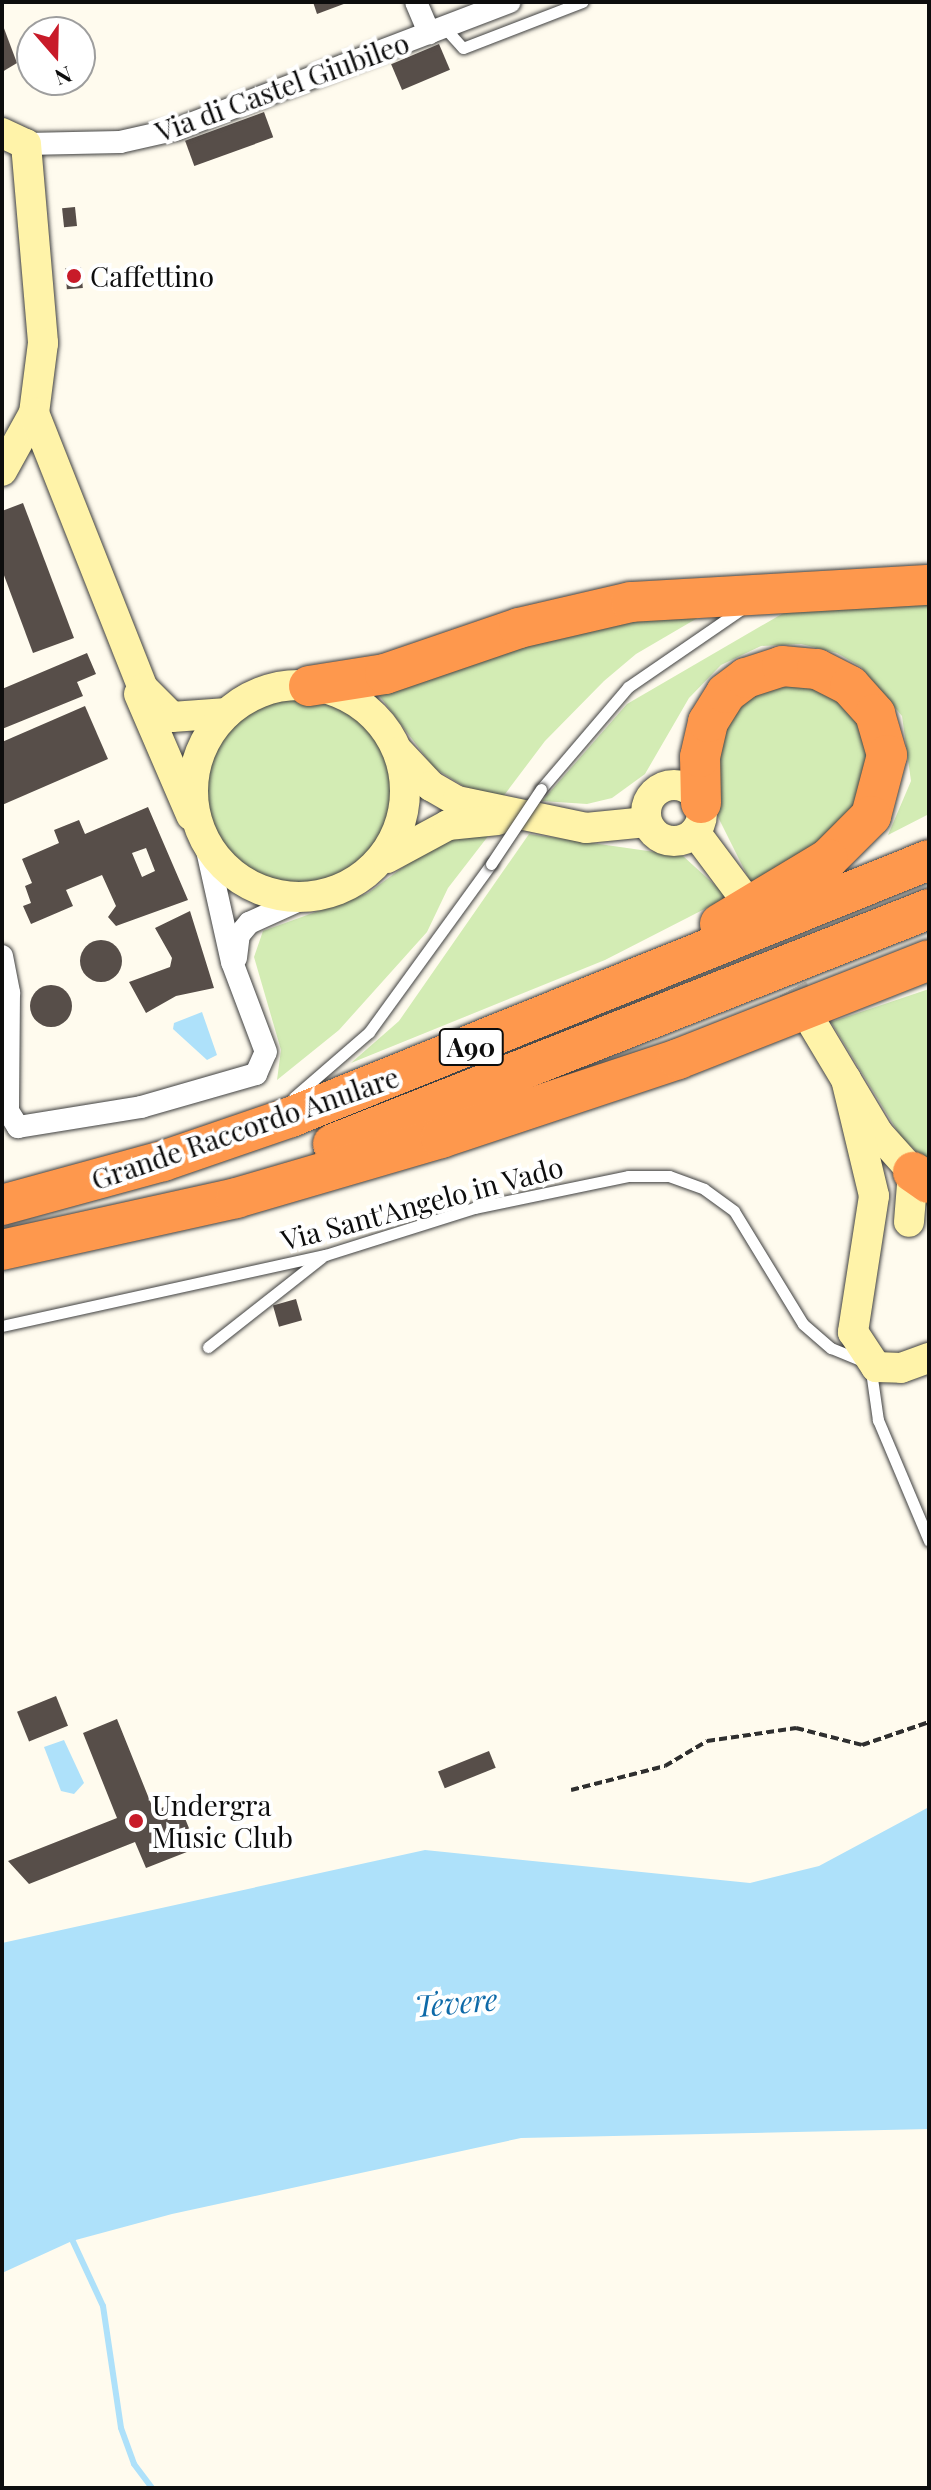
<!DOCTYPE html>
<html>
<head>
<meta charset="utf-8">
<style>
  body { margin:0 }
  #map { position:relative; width:931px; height:2490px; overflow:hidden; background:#fffbee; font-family:"Playfair Display",serif }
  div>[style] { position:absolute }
  .green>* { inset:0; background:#d3ecb4 }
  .round { border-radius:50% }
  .water>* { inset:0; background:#aee1fa }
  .stream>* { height:6px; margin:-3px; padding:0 3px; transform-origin:3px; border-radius:3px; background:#aee1fa }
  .building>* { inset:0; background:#574e49; transform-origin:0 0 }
  .secondary-tunnel>* { height:30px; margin-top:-15px; transform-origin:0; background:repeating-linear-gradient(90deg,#dbd7cc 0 30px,transparent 0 45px) }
  .path>* { height:4px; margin-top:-2px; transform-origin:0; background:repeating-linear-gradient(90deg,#2f2f2f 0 8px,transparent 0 12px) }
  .roads { filter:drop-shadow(0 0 2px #404040) drop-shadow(0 0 2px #404040) }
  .lane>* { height:11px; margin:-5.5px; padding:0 5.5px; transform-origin:5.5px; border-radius:5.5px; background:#fff }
  .street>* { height:22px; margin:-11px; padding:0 11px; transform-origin:11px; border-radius:11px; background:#fff }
  .secondary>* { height:30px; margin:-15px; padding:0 15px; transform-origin:15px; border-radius:15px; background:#fff3a9 }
  .secondary>.ring { margin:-15px; padding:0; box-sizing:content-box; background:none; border:30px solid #fff3a9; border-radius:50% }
  .highway>* { height:40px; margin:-20px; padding:0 20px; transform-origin:20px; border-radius:20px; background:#fe984d }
  .bridges { filter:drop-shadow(0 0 2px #404040) drop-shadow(0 0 2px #404040) }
  .lane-bridge>* { height:11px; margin:-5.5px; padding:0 5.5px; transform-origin:5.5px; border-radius:5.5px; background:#fff }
  .dots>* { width:22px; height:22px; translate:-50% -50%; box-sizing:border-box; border:4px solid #fff; border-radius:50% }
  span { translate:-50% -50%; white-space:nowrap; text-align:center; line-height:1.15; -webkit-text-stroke:8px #fff; paint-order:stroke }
  .shield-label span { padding:2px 6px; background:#fff; border:2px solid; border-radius:6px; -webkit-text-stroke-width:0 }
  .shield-label { font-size:26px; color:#0d0d0d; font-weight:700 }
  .street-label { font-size:28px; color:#0d0d0d }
  .poi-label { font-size:28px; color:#0d0d0d }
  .left { translate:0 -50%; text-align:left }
  .water-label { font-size:30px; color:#0e6aa8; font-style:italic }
  .frame { position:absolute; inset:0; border:4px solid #0d0d0d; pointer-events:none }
  .north { position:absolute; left:16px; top:16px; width:80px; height:80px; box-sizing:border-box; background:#fff; border:2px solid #9e9e9e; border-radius:50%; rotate:160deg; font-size:22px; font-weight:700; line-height:32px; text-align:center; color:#0d0d0d }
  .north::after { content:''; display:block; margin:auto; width:28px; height:36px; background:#c81b29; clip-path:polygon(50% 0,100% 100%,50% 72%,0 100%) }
</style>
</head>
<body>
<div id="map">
  <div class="green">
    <i style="clip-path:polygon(929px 597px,929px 814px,888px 835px,911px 781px,902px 716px,861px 667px,837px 653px,801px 644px,761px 646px,721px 665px,689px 698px,645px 774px,612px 798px,587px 804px,542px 801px,627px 704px,787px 611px)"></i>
    <i style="clip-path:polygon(718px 606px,636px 654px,604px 681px,545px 741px,502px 798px,465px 787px,434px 768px,375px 690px,554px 633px)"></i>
    <i style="clip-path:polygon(823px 683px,872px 740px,851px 821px,753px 887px,718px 817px,709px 751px,754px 685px)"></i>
    <i class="round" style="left:206px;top:699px;width:186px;height:186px"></i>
    <i style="clip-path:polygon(529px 834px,683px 856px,728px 897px,605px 960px,351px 1063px,399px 1021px)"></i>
    <i style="clip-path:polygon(489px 835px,448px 888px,427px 932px,339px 1030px,277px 1080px,281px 1050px,254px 957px,263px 931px,368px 893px,440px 840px)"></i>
    <i style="clip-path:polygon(929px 989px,929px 1163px,901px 1137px,831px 1022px)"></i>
  </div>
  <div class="water">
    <i style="clip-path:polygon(202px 1012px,217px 1055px,207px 1060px,173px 1029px,174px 1023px)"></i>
    <i style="clip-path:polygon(64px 1740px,84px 1783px,74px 1794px,61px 1791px,44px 1747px)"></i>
    <i style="clip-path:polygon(929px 1807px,929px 2129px,521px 2138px,172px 2214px,72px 2241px,2px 2273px,2px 1943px,425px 1850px,750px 1883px,819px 1866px)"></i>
  </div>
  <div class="stream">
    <i style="left:70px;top:2235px;width:78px;rotate:65.1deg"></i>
    <i style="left:103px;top:2306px;width:123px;rotate:81.6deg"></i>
    <i style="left:121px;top:2428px;width:38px;rotate:70deg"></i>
    <i style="left:134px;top:2464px;width:30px;rotate:53deg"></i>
  </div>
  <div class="building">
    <i style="clip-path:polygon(313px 2px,349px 2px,317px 14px)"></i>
    <i style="clip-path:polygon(2px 23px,17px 63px,2px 72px)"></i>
    <i style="left:439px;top:44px;width:28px;height:52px;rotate:67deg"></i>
    <i style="left:264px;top:112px;width:27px;height:84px;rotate:70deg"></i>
    <i style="left:75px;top:207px;width:19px;height:13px;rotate:84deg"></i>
    <i style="left:81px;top:267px;width:21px;height:16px;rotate:85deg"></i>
    <i style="clip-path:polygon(23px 503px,74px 638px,33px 653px,2px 570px,2px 511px)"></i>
    <i style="clip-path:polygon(87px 653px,96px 674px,77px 682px,83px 696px,2px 729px,2px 689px)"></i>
    <i style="clip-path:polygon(85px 706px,108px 759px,2px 805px,2px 742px)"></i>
    <i style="clip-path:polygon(evenodd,148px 807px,188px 900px,116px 926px,108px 917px,116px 906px,102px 875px,66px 890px,73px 906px,31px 924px,23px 906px,31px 903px,25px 886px,32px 883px,22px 859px,59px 843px,54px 830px,79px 820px,85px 834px,148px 807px,146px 848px,155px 871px,142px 877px,132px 853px,146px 848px)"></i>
    <i style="clip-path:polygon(190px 911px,214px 988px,176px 996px,146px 1013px,129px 982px,170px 967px,172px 958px,155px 928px)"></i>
    <i class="round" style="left:80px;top:940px;width:42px;height:42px"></i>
    <i class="round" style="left:30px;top:985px;width:42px;height:42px"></i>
    <i style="left:296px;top:1299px;width:22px;height:24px;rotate:74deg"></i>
    <i style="left:56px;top:1696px;width:32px;height:42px;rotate:68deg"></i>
    <i style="clip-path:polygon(117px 1719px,154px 1811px,178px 1801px,197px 1848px,146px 1868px,135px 1842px,29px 1884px,8px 1861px,117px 1818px,83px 1733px)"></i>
    <i style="left:489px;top:1751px;width:18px;height:55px;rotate:68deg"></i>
  </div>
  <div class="secondary-tunnel">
    <i style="left:749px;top:910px;width:132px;rotate:60.9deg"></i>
  </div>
  <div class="path">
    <i style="left:571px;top:1790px;width:97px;rotate:-14.3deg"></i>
    <i style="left:665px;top:1766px;width:49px;rotate:-30.8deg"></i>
    <i style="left:707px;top:1741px;width:90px;rotate:-8.3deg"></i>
    <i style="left:796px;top:1728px;width:68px;rotate:14.4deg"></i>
    <i style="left:862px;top:1745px;width:71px;rotate:-18.9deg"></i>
  </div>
  <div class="roads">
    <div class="lane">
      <i style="left:444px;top:27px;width:28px;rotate:48deg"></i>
      <i style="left:463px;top:48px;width:128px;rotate:-21.1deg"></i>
      <i style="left:541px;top:789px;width:134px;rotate:-49.5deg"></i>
      <i style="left:628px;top:687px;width:136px;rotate:-34.5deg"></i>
      <i style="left:294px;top:1097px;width:99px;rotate:-40.9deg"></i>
      <i style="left:369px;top:1032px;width:208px;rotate:-54deg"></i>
      <i style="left:2px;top:1326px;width:331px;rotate:-12.4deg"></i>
      <i style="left:325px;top:1255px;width:156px;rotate:-17.5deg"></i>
      <i style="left:474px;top:1208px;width:157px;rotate:-11.7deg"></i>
      <i style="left:628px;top:1176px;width:41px"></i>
      <i style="left:669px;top:1176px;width:37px;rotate:20deg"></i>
      <i style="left:704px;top:1189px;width:37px;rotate:36deg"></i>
      <i style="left:734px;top:1211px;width:132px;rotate:58.6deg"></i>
      <i style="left:803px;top:1324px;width:37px;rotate:41deg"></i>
      <i style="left:831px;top:1348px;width:42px;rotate:22.3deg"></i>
      <i style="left:870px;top:1364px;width:57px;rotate:81.9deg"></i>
      <i style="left:878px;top:1420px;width:131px;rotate:67.1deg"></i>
      <i style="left:208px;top:1347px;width:144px;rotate:-38.2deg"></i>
    </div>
    <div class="street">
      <i style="left:416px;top:2px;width:34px;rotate:67deg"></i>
      <i style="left:26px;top:144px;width:94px;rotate:-1.2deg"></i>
      <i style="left:120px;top:142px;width:58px;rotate:-12.8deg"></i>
      <i style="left:177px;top:129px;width:356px;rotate:-20.9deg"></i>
      <i style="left:2px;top:956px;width:38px;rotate:79deg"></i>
      <i style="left:9px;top:993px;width:118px;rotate:90.5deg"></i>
      <i style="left:8px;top:1111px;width:19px;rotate:58deg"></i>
      <i style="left:18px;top:1127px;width:125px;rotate:-9.2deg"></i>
      <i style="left:141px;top:1107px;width:120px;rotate:-16deg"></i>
      <i style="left:256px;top:1074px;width:24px;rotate:-66deg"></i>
      <i style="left:266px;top:1052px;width:96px;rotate:-110.7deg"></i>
      <i style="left:232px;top:962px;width:124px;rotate:-102.6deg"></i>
      <i style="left:236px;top:958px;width:23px;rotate:-83deg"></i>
      <i style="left:239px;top:935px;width:16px;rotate:-50deg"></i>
      <i style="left:249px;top:923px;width:72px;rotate:-24.4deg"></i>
    </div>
    <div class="secondary">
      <i style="left:2px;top:133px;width:26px;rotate:25deg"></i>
      <i style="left:26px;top:144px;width:200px;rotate:85.1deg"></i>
      <i style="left:43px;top:343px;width:71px;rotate:97.3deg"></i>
      <i style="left:34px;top:413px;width:66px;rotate:118.9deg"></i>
      <i style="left:34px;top:413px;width:296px;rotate:68.4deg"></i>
      <i style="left:143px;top:688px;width:41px;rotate:45deg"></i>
      <i style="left:172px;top:717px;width:55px;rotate:-4.2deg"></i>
      <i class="ring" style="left:193px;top:685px;width:182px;height:182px"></i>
      <i style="left:139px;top:694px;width:132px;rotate:66.7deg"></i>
      <i style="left:399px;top:752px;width:47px;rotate:46.7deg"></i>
      <i style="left:431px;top:786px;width:30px;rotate:30deg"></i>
      <i style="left:457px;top:801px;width:132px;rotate:11.8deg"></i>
      <i style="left:586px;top:828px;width:61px;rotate:-5.6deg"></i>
      <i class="ring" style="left:646px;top:785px;width:26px;height:26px"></i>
      <i style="left:695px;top:832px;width:74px;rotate:53.3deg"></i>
      <i style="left:387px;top:858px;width:69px;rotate:-28.4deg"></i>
      <i style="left:448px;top:825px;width:50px;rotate:-5.7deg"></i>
      <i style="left:814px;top:1026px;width:125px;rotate:59.1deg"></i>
      <i style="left:878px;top:1133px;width:52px;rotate:48.1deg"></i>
      <i style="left:913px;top:1172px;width:50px;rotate:94.6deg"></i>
      <i style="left:846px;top:1079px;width:120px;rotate:76.5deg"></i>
      <i style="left:874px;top:1196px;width:138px;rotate:98.8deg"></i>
      <i style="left:853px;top:1332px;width:42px;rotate:56.7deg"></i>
      <i style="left:876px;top:1367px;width:25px;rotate:2deg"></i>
      <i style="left:901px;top:1368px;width:30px;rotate:-20deg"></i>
    </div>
    <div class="highway">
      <i style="left:309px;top:686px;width:77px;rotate:-9deg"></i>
      <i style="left:385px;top:674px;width:142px;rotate:-18.9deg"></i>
      <i style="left:519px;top:628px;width:115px;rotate:-13.1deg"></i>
      <i style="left:631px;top:602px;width:298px;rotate:-3.3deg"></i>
      <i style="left:701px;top:803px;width:46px;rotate:-91.2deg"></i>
      <i style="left:700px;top:757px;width:36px;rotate:-77deg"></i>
      <i style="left:708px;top:722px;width:34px;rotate:-58deg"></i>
      <i style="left:726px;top:693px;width:25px;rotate:-37deg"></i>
      <i style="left:746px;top:678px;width:38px;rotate:-18deg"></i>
      <i style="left:782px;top:666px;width:35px;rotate:5deg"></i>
      <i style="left:817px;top:669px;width:37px;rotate:27deg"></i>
      <i style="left:850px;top:686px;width:38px;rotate:48deg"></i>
      <i style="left:875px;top:714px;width:43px;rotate:73.7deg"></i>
      <i style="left:887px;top:755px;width:63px;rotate:104.7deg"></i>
      <i style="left:871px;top:816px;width:61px;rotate:135deg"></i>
      <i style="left:828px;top:859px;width:126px;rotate:149deg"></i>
      <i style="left:333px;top:1144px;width:641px;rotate:-21.52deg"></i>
      <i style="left:913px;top:1172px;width:19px;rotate:35deg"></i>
      <i style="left:2px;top:1205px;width:167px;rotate:-15.3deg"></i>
      <i style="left:163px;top:1161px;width:135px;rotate:-19deg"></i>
      <i style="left:291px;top:1117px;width:688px;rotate:-21.94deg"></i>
      <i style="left:2px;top:1250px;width:240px;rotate:-12.5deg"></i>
      <i style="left:236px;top:1198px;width:214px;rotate:-16.3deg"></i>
      <i style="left:441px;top:1138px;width:250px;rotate:-18.4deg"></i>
      <i style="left:678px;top:1059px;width:270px;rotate:-21.5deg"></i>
    </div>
  </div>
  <div class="bridges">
    <div class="lane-bridge">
      <i style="left:491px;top:864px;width:90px;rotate:-56.3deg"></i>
    </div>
  </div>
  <div class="dots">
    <i style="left:74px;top:276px;background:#c81b29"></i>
    <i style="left:136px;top:1821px;background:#c81b29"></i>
  </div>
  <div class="shield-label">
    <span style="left:471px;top:1047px">A90</span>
  </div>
  <div class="street-label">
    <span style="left:282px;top:87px;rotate:-20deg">Via di Castel Giubileo</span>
    <span style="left:245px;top:1128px;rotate:-19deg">Grande Raccordo Anulare</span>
    <span style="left:422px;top:1203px;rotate:-15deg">Via Sant'Angelo in Vado</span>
  </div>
  <div class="poi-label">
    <span class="left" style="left:90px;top:276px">Caffettino</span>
    <span class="left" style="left:152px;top:1821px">Undergra<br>Music Club</span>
  </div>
  <div class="water-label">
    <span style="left:456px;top:2002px;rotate:-5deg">Tevere</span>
  </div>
  <div class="frame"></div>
  <div class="north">N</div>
</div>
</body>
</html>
